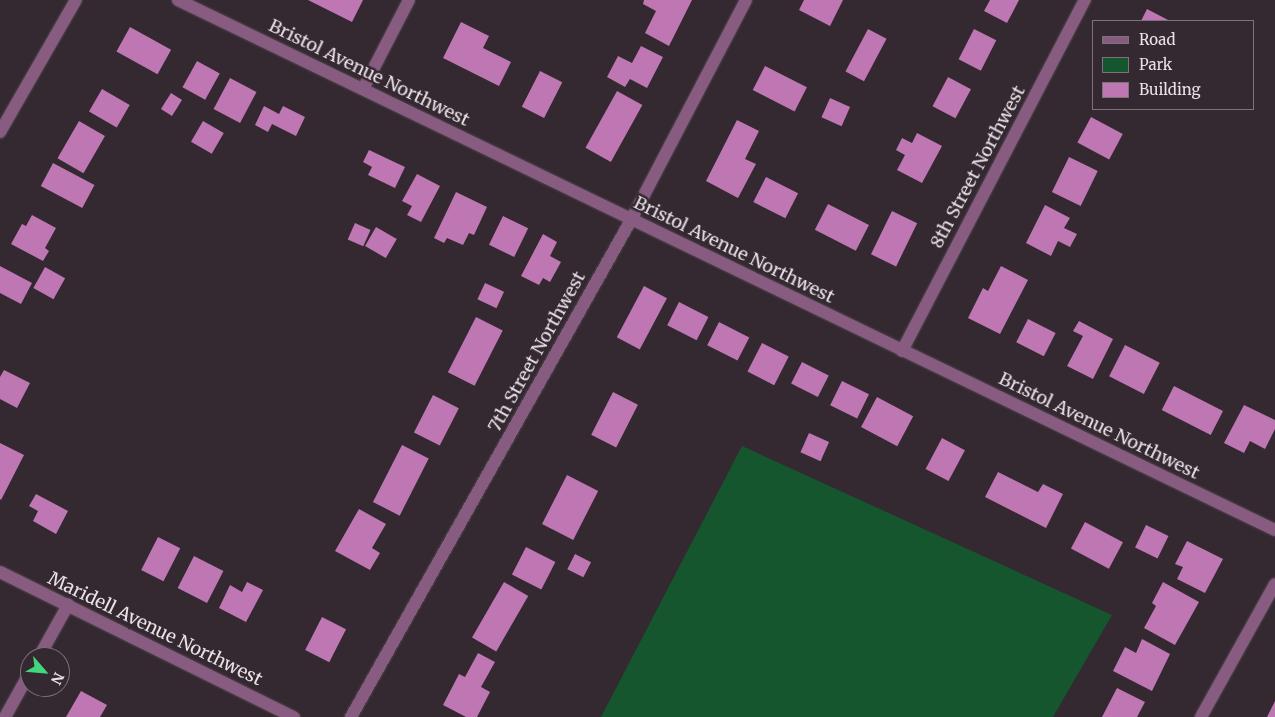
<!DOCTYPE html>
<html>
<head>
<meta charset="utf-8">
<style>
  body { margin:0 }
  #map { position:relative; width:1275px; height:717px; overflow:hidden; background:#342831; font-family:Merriweather,serif }
  div>[style] { position:absolute }
  .green>* { inset:0; background:#15562e }
  .building>* { inset:0; background:#be77b3; transform-origin:0 0 }
  .roads { filter:drop-shadow(0 0 1px #51464e) drop-shadow(0 0 1px #51464e) }
  .minor>* { height:12px; margin:-6px; padding:0 6px; transform-origin:6px; border-radius:6px; background:#885b80 }
  span { translate:-50% -50%; white-space:nowrap; text-align:center; line-height:1.15; -webkit-text-stroke:5px #342831; paint-order:stroke }
  .street-label { font-size:18px; color:#eae2e8 }
  .legend { position:absolute; left:1092px; top:20px; width:162px; height:90px; box-sizing:border-box; background:#342831; border:1px solid #7d727a; margin:0; padding:6px 9px; list-style:none; font-size:15px; color:#eae2e8 }
  .legend li { display:flex; align-items:center; gap:10px; height:25px }
  .legend b { width:25px; border:1px solid #7d727a }
  .north { position:absolute; left:20px; top:647px; width:50px; height:50px; box-sizing:border-box; background:#342831; border:1px solid #7d727a; border-radius:50%; rotate:117deg; font-size:14px; font-weight:700; line-height:20px; text-align:center; color:#eae2e8 }
  .north::after { content:''; display:block; margin:auto; width:18px; height:22px; background:#42d77c; clip-path:polygon(50% 0,100% 100%,50% 72%,0 100%) }
</style>
</head>
<body>
<div id="map">
  <div class="green">
    <i style="clip-path:polygon(742px 446px,1112px 615px,1053px 717px,601px 717px)"></i>
  </div>
  <div class="building">
    <i style="clip-path:polygon(308px 0,363px 0,352px 22px)"></i>
    <i style="clip-path:polygon(644px 0,692px 0,669px 46px,645px 33px,656px 11px,643px 4px)"></i>
    <i style="clip-path:polygon(804px 0,843px 0,830px 26px,799px 10px)"></i>
    <i style="clip-path:polygon(990px 0,1019px 0,1007px 23px,984px 11px)"></i>
    <i style="clip-path:polygon(1147px 9px,1170px 21px,1141px 21px)"></i>
    <i style="clip-path:polygon(461px 22px,489px 36px,483px 48px,511px 62px,499px 86px,443px 58px)"></i>
    <i style="left:130px;top:27px;width:47px;height:28px;rotate:29deg"></i>
    <i style="left:868px;top:29px;width:21px;height:48px;rotate:28deg"></i>
    <i style="left:974px;top:29px;width:25px;height:34px;rotate:27deg"></i>
    <i style="clip-path:polygon(641px 46px,663px 57px,647px 88px,630px 79px,625px 87px,607px 77px,618px 56px,632px 63px)"></i>
    <i style="left:197px;top:61px;width:26px;height:30px;rotate:29deg"></i>
    <i style="left:765px;top:66px;width:47px;height:27px;rotate:27deg"></i>
    <i style="left:540px;top:71px;width:25px;height:40px;rotate:27deg"></i>
    <i style="left:948px;top:77px;width:26px;height:33px;rotate:28deg"></i>
    <i style="left:230px;top:78px;width:30px;height:35px;rotate:28deg"></i>
    <i style="left:102px;top:89px;width:32px;height:26px;rotate:30deg"></i>
    <i style="left:617px;top:91px;width:29px;height:65px;rotate:29deg"></i>
    <i style="left:171px;top:93px;width:13px;height:19px;rotate:32deg"></i>
    <i style="left:830px;top:98px;width:22px;height:21px;rotate:24deg"></i>
    <i style="clip-path:polygon(264px 106px,279px 114px,283px 106px,305px 117px,296px 136px,272px 124px,268px 132px,255px 125px)"></i>
    <i style="left:1091px;top:117px;width:36px;height:29px;rotate:28deg"></i>
    <i style="clip-path:polygon(737px 120px,759px 131px,745px 159px,756px 164px,738px 198px,706px 181px)"></i>
    <i style="left:79px;top:121px;width:30px;height:43px;rotate:30deg"></i>
    <i style="left:203px;top:121px;width:24px;height:24px;rotate:30deg"></i>
    <i style="clip-path:polygon(917px 133px,942px 146px,922px 183px,897px 170px,905px 155px,896px 150px,902px 138px,912px 143px)"></i>
    <i style="clip-path:polygon(369px 150px,405px 167px,395px 188px,368px 175px,372px 167px,363px 162px)"></i>
    <i style="left:1069px;top:157px;width:32px;height:39px;rotate:26deg"></i>
    <i style="left:53px;top:163px;width:47px;height:26px;rotate:28deg"></i>
    <i style="clip-path:polygon(417px 174px,440px 186px,421px 222px,407px 215px,412px 206px,402px 201px)"></i>
    <i style="left:766px;top:177px;width:36px;height:28px;rotate:27deg"></i>
    <i style="clip-path:polygon(456px 192px,487px 207px,474px 235px,469px 233px,463px 245px,447px 238px,444px 243px,434px 238px)"></i>
    <i style="left:828px;top:204px;width:46px;height:29px;rotate:27deg"></i>
    <i style="clip-path:polygon(1045px 205px,1070px 218px,1064px 228px,1077px 234px,1070px 247px,1058px 241px,1051px 256px,1026px 243px)"></i>
    <i style="left:892px;top:211px;width:28px;height:48px;rotate:26deg"></i>
    <i style="clip-path:polygon(32px 215px,56px 228px,45px 248px,49px 251px,43px 261px,11px 244px,22px 224px,26px 226px)"></i>
    <i style="left:503px;top:216px;width:28px;height:32px;rotate:26deg"></i>
    <i style="left:355px;top:223px;width:17px;height:18px;rotate:24deg"></i>
    <i style="left:376px;top:227px;width:24px;height:22px;rotate:30deg"></i>
    <i style="clip-path:polygon(543px 234px,557px 242px,550px 256px,561px 262px,550px 282px,543px 278px,539px 285px,521px 276px)"></i>
    <i style="clip-path:polygon(0 266px,32px 283px,21px 304px,0 293px)"></i>
    <i style="clip-path:polygon(1001px 266px,1028px 280px,1000px 334px,968px 318px,983px 288px,988px 291px)"></i>
    <i style="left:45px;top:267px;width:23px;height:24px;rotate:29deg"></i>
    <i style="left:485px;top:283px;width:21px;height:18px;rotate:25deg"></i>
    <i style="left:644px;top:286px;width:26px;height:58px;rotate:28deg"></i>
    <i style="left:679px;top:302px;width:33px;height:26px;rotate:27deg"></i>
    <i style="left:476px;top:317px;width:30px;height:62px;rotate:27deg"></i>
    <i style="left:1028px;top:319px;width:31px;height:26px;rotate:27deg"></i>
    <i style="clip-path:polygon(1079px 321px,1113px 339px,1093px 379px,1067px 366px,1083px 336px,1073px 331px)"></i>
    <i style="left:719px;top:322px;width:34px;height:26px;rotate:27deg"></i>
    <i style="left:762px;top:343px;width:30px;height:32px;rotate:27deg"></i>
    <i style="left:1125px;top:345px;width:39px;height:35px;rotate:27deg"></i>
    <i style="left:802px;top:362px;width:30px;height:24px;rotate:27deg"></i>
    <i style="clip-path:polygon(4px 370px,30px 383px,17px 408px,0 399px,0 377px)"></i>
    <i style="left:842px;top:381px;width:30px;height:27px;rotate:26deg"></i>
    <i style="left:1174px;top:386px;width:55px;height:27px;rotate:27deg"></i>
    <i style="left:613px;top:392px;width:28px;height:48px;rotate:27deg"></i>
    <i style="left:433px;top:395px;width:29px;height:42px;rotate:27deg"></i>
    <i style="left:877px;top:397px;width:41px;height:34px;rotate:28deg"></i>
    <i style="clip-path:polygon(1244px 405px,1275px 420px,1275px 429px,1265px 449px,1250px 441px,1244px 453px,1224px 443px)"></i>
    <i style="left:809px;top:433px;width:22px;height:21px;rotate:24deg"></i>
    <i style="left:942px;top:438px;width:26px;height:35px;rotate:28deg"></i>
    <i style="clip-path:polygon(0 443px,24px 455px,1px 500px,0 499px)"></i>
    <i style="left:402px;top:445px;width:30px;height:64px;rotate:27deg"></i>
    <i style="clip-path:polygon(998px 472px,1038px 492px,1043px 484px,1063px 494px,1046px 528px,985px 497px)"></i>
    <i style="left:567px;top:475px;width:35px;height:55px;rotate:27deg"></i>
    <i style="clip-path:polygon(36px 494px,68px 511px,56px 534px,33px 521px,38px 511px,29px 506px)"></i>
    <i style="clip-path:polygon(359px 509px,386px 524px,372px 548px,380px 553px,370px 570px,335px 551px)"></i>
    <i style="left:1085px;top:522px;width:43px;height:30px;rotate:28deg"></i>
    <i style="left:1146px;top:525px;width:25px;height:25px;rotate:26deg"></i>
    <i style="left:158px;top:537px;width:25px;height:37px;rotate:27deg"></i>
    <i style="clip-path:polygon(1187px 541px,1223px 559px,1205px 593px,1177px 579px,1183px 567px,1175px 564px)"></i>
    <i style="left:526px;top:547px;width:33px;height:31px;rotate:27deg"></i>
    <i style="left:575px;top:554px;width:18px;height:17px;rotate:27deg"></i>
    <i style="left:194px;top:556px;width:33px;height:36px;rotate:27deg"></i>
    <i style="clip-path:polygon(247px 582px,263px 590px,246px 622px,219px 608px,230px 585px,242px 592px)"></i>
    <i style="left:504px;top:582px;width:28px;height:64px;rotate:30deg"></i>
    <i style="clip-path:polygon(1163px 582px,1199px 602px,1175px 645px,1144px 628px,1156px 606px,1152px 603px)"></i>
    <i style="left:322px;top:617px;width:27px;height:37px;rotate:27deg"></i>
    <i style="clip-path:polygon(1142px 639px,1170px 654px,1152px 691px,1113px 671px,1125px 647px,1136px 653px)"></i>
    <i style="clip-path:polygon(478px 653px,495px 662px,481px 687px,490px 692px,477px 717px,466px 717px,443px 705px,459px 674px,465px 677px)"></i>
    <i style="clip-path:polygon(1117px 688px,1145px 702px,1137px 717px,1102px 717px)"></i>
    <i style="clip-path:polygon(81px 691px,107px 705px,100px 717px,66px 717px)"></i>
    <i style="clip-path:polygon(1275px 701px,1275px 717px,1267px 717px)"></i>
  </div>
  <div class="roads">
    <div class="minor">
      <i style="left:178px;top:0;width:1218px;rotate:25.79deg"></i>
      <i style="left:363px;top:89px;width:100px;rotate:-62.7deg"></i>
      <i style="left:0;top:132px;width:152px;rotate:-60.1deg"></i>
      <i style="left:902px;top:351px;width:396px;rotate:-62.5deg"></i>
      <i style="left:0;top:572px;width:328px;rotate:26.3deg"></i>
      <i style="left:39px;top:657px;width:60px;rotate:-60.9deg"></i>
      <i style="left:5px;top:717px;width:51px;rotate:-60.9deg"></i>
      <i style="left:351px;top:717px;width:570px;rotate:-60.6deg"></i>
      <i style="left:631px;top:220px;width:248px;rotate:-62.4deg"></i>
      <i style="left:1201px;top:717px;width:152px;rotate:-60.9deg"></i>
    </div>
  </div>
  <div class="street-label">
    <span style="left:369px;top:73px;rotate:26deg">Bristol Avenue Northwest</span>
    <span style="left:978px;top:167px;rotate:-62deg">8th Street Northwest</span>
    <span style="left:734px;top:250px;rotate:26deg">Bristol Avenue Northwest</span>
    <span style="left:537px;top:352px;rotate:-61deg">7th Street Northwest</span>
    <span style="left:1099px;top:426px;rotate:26deg">Bristol Avenue Northwest</span>
    <span style="left:155px;top:629px;rotate:26deg">Maridell Avenue Northwest</span>
  </div>
  <ul class="legend">
  <li><b style="height:6px;background:#885b80"></b>Road</li>
  <li><b style="height:14px;background:#15562e"></b>Park</li>
  <li><b style="height:14px;background:#be77b3"></b>Building</li>
  </ul>
  <div class="north">N</div>
</div>
</body>
</html>
